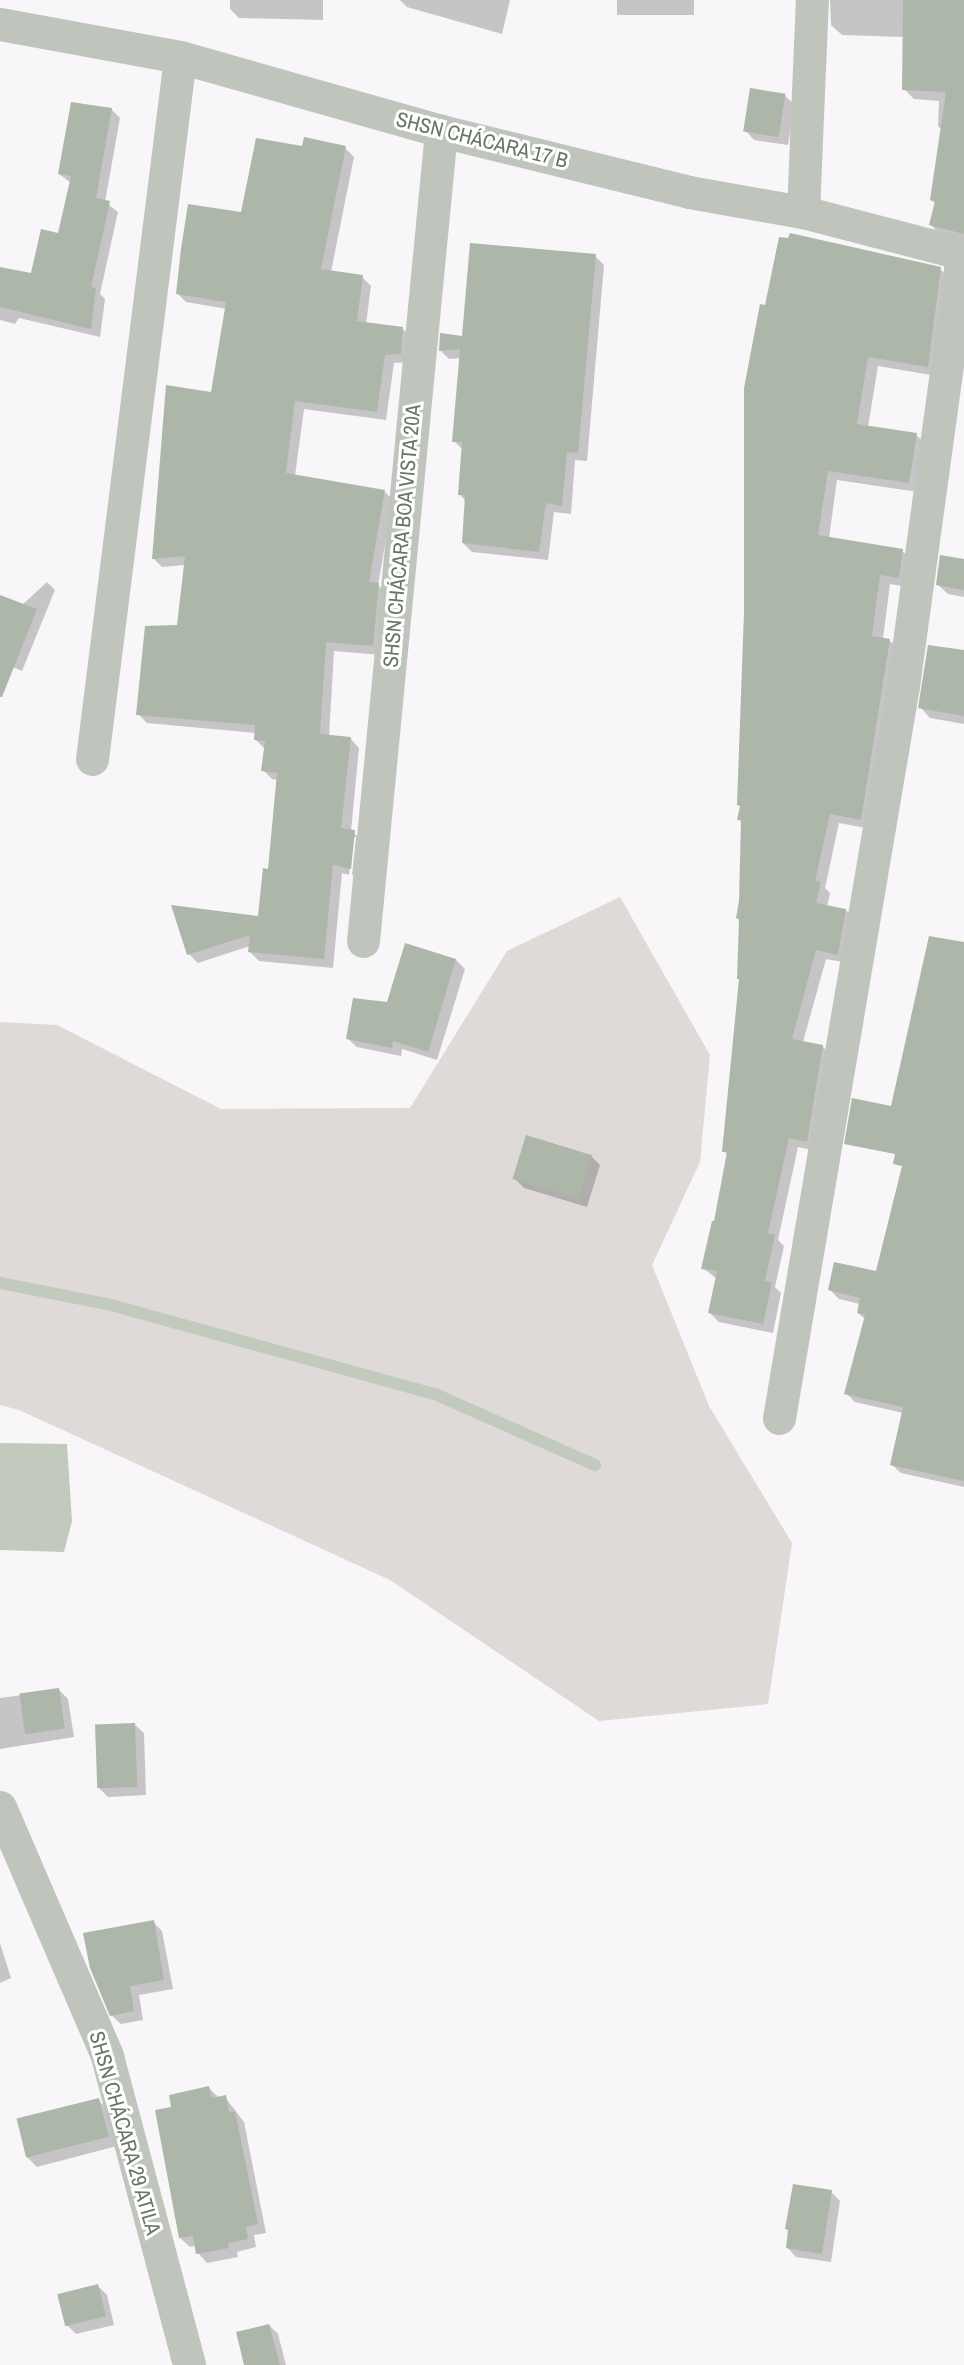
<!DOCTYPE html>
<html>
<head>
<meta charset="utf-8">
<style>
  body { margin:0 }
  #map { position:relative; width:964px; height:2365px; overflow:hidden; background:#f8f6f8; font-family:"Archivo Narrow",sans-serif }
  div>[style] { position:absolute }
  .green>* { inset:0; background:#dfd9d8 }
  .water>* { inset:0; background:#c1cabc }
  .shadow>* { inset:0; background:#0003; transform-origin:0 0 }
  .stream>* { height:12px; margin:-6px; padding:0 6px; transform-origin:6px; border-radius:6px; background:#c1cabc }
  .building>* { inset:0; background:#acb7aa; transform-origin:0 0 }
  .street>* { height:33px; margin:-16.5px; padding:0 16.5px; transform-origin:16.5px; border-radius:16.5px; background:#bfc5bd }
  span { translate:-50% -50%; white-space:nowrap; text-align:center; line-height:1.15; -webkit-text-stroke:6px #fff; paint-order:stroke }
  .street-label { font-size:21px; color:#667961 }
</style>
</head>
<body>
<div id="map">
  <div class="green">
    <i style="clip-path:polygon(620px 897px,710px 1055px,700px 1162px,652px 1265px,709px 1406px,792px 1543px,768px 1704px,599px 1721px,390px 1580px,19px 1410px,0 1405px,0 1022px,57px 1025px,221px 1109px,410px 1108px,507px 951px)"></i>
  </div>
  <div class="water">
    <i style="clip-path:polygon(0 1443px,67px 1444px,72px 1521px,64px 1552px,0 1550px)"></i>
  </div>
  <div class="shadow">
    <i style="clip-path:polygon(230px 0,323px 0,323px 20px,239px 18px,230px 9px)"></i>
    <i style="clip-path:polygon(400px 0,510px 0,502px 34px,407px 7px)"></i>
    <i style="left:617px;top:0;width:77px;height:15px"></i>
    <i style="clip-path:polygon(830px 0,964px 0,964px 241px,941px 235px,931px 225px,936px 204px,931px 200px,942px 130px,938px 126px,939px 101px,914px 99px,904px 89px,904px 37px,842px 35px,831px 25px)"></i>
    <i style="clip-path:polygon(785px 96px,795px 105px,788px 145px,754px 140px,745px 130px)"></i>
    <i style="clip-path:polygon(111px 109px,120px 118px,105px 202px,118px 212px,100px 294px,105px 299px,100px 337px,19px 318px,15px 324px,0 320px,0 268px,32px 275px,59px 234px,71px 183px,59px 174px)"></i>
    <i style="clip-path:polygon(303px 148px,345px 148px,354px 157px,331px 272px,362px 277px,371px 286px,366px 324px,403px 329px,412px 338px,409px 362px,394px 363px,386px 420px,304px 409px,295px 476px,384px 491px,393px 500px,378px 585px,387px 594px,381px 655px,334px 651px,329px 737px,350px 738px,359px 748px,351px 831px,363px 841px,360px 877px,352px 875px,356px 837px,353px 837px,349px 875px,342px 873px,333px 968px,259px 961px,250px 952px,250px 946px,198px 963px,189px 954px,259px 918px,269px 870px,277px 780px,272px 779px,263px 770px,265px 749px,255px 739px,256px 733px,147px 723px,138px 714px,179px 626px,185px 565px,162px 567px,153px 558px,212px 393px,227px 309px,186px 302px,177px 293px,243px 213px)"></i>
    <i style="clip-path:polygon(595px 256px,604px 265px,587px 461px,575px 460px,571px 514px,554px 512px,548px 560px,472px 552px,463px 543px,466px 501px,459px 494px,463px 450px,454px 441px,461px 358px,449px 359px,440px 350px)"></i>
    <i style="clip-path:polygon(940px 269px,950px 279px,937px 376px,878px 366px,868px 427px,916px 435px,926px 444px,918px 492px,837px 480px,829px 538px,902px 551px,912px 560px,908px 587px,890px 584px,883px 639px,890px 641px,900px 650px,871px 829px,839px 823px,825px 888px,830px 893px,827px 907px,846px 910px,855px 920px,848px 963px,826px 959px,803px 1042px,822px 1046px,832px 1056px,816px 1151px,798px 1147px,778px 1240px,784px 1246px,775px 1287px,781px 1293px,773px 1333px,719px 1322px,709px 1312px,717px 1279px,703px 1268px,716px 1223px,728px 1155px,724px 1151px,741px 981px,738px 978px,740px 921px,737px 918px,740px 901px,742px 823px,739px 820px,741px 807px,738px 805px,746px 612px,746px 389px)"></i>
    <i style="clip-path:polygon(964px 562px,964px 597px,948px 594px,937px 584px)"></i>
    <i style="clip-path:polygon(47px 582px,55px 590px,22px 671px,0 662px,0 596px,22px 605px)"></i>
    <i style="clip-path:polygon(964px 650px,964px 724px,930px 718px,920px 707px)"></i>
    <i style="clip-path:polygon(408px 945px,456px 960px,465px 969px,437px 1060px,402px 1049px,401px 1056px,357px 1047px,347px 1038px,388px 1004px)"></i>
    <i style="clip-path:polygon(591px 1156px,600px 1165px,587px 1207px,524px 1188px,515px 1179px)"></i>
    <i style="clip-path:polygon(964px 1178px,964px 1487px,901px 1473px,891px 1464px,903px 1413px,855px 1402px,846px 1393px,865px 1319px,858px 1313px,860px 1304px,839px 1299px,830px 1290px,877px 1273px)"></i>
    <i style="clip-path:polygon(59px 1690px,68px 1699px,74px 1737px,0 1749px,0 1698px)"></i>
    <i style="clip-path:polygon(134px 1724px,144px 1733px,146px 1795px,108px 1797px,99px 1788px)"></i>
    <i style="clip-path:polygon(153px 1922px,162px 1931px,173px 1989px,139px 1995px,143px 2020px,121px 2024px,111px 2015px)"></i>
    <i style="clip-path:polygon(0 1943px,11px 1978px,0 1983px)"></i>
    <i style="clip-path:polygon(209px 2088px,218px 2097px,225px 2097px,244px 2122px,266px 2233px,254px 2235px,256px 2247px,237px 2252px,238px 2257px,207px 2263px,198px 2253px,196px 2246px,190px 2247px,180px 2238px,173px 2109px)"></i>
    <i style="clip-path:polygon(98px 2100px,107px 2109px,117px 2146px,37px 2167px,27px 2157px)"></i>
    <i style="clip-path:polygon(831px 2192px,840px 2201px,831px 2262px,796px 2257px,787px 2247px)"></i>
    <i style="clip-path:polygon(98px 2286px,107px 2295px,114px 2325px,76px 2334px,67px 2325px)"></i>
    <i style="clip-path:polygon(269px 2325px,278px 2334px,286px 2365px,246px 2365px)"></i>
  </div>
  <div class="stream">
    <i style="left:0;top:1283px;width:113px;rotate:11.2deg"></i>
    <i style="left:111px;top:1305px;width:336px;rotate:15.4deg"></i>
    <i style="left:435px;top:1394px;width:175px;rotate:23.9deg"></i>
  </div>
  <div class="building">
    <i style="clip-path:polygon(903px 0,964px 0,964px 234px,929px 225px,935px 201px,930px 200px,946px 92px,902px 90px)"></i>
    <i style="left:750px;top:88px;width:36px;height:44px;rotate:9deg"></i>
    <i style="clip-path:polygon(71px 102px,112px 108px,96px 198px,110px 201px,91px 287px,96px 288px,91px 329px,0 307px,0 267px,31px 273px,41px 229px,58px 233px,71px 176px,58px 174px)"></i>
    <i style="clip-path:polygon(304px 137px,346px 146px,321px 269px,363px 275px,357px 321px,403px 327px,401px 354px,385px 355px,377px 412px,295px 401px,286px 473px,385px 490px,369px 582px,379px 583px,373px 646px,326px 642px,320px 734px,351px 737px,341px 828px,355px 830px,351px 869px,333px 865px,324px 959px,248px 952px,250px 935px,187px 955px,171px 905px,258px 916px,263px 868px,268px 869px,277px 773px,261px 771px,265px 741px,254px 740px,255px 725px,136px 715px,145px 626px,177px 625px,185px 556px,152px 559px,166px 385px,211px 392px,226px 302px,176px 294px,181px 249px,188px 204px,241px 212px,256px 138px,302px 146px)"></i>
    <i style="clip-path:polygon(790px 233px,941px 267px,928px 367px,868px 357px,857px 424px,917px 433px,909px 483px,828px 471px,818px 535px,903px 549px,899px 578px,880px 575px,872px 636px,890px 639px,861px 820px,830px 814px,815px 881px,821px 882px,816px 903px,846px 909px,838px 955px,816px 950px,792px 1039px,823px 1045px,807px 1142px,789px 1138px,768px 1233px,775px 1235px,765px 1281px,772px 1282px,763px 1324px,708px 1313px,717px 1271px,701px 1269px,712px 1221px,714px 1221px,727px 1152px,722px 1152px,739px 979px,737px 979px,739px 919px,736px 918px,739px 901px,741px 820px,737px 820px,740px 806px,737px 805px,744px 612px,744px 388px,760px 304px,765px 305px,779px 237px,788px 238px)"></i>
    <i style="clip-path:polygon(470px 243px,596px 254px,578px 453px,567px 452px,562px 506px,546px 503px,539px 552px,462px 543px,465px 495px,458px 495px,462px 442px,452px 442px,460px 349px,439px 351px,440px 333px,462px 336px)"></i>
    <i style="clip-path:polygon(940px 555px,964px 559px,964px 590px,936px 585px)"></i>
    <i style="clip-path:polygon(0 595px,37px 609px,2px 697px,0 697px)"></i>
    <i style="clip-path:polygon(928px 645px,964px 650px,964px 716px,918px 708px)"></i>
    <i style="clip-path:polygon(929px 936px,964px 942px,964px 1481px,890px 1465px,903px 1407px,844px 1394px,865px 1315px,857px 1313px,860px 1298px,828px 1290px,834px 1262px,876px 1271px,902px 1166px,893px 1164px,895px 1154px,844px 1144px,852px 1098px,891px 1106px)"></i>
    <i style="clip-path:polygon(405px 943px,456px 959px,428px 1052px,393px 1041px,392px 1048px,346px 1039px,353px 998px,387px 1002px)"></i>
    <i style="left:526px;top:1135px;width:69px;height:46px;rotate:17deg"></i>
    <i style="left:59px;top:1688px;width:41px;height:40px;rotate:82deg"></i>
    <i style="left:135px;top:1723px;width:64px;height:40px;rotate:88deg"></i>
    <i style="clip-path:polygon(154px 1920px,164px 1980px,130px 1986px,134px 2011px,110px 2016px,90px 1968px,83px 1933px)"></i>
    <i style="clip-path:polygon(209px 2086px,212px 2098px,226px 2095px,229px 2113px,235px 2111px,258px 2224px,246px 2227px,248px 2239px,228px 2243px,229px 2248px,196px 2254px,193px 2236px,179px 2238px,155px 2110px,171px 2107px,169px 2095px)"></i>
    <i style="left:99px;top:2098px;width:40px;height:85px;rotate:76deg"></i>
    <i style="clip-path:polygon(793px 2184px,832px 2190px,822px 2254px,786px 2248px,788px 2230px,785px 2229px)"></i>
    <i style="left:98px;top:2284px;width:33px;height:42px;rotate:76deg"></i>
    <i style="clip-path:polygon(269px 2324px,280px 2365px,244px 2365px,236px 2332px)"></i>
  </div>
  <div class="street">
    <i style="left:0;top:24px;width:183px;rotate:10.4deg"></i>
    <i style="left:180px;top:57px;width:271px;rotate:15.8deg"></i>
    <i style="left:441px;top:131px;width:255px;rotate:13.8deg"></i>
    <i style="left:689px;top:192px;width:116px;rotate:10deg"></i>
    <i style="left:803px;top:212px;width:166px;rotate:14.6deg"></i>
    <i style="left:803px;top:212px;width:212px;rotate:-87.6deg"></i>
    <i style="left:92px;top:759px;width:707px;rotate:-82.85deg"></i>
    <i style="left:363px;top:941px;width:814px;rotate:-84.5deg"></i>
    <i style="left:779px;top:1418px;width:742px;rotate:-80.39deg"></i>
    <i style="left:903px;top:686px;width:437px;rotate:-82.2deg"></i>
    <i style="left:0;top:1807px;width:271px;rotate:66.7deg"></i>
    <i style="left:107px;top:2056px;width:320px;rotate:75.1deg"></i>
  </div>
  <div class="street-label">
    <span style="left:482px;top:140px;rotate:14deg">SHSN CHÁCARA 17 B</span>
    <span style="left:402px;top:536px;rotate:-85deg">SHSN CHÁCARA BOA VISTA 20A</span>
    <span style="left:125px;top:2133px;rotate:74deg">SHSN CHÁCARA 29 ATILA</span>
  </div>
</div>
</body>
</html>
